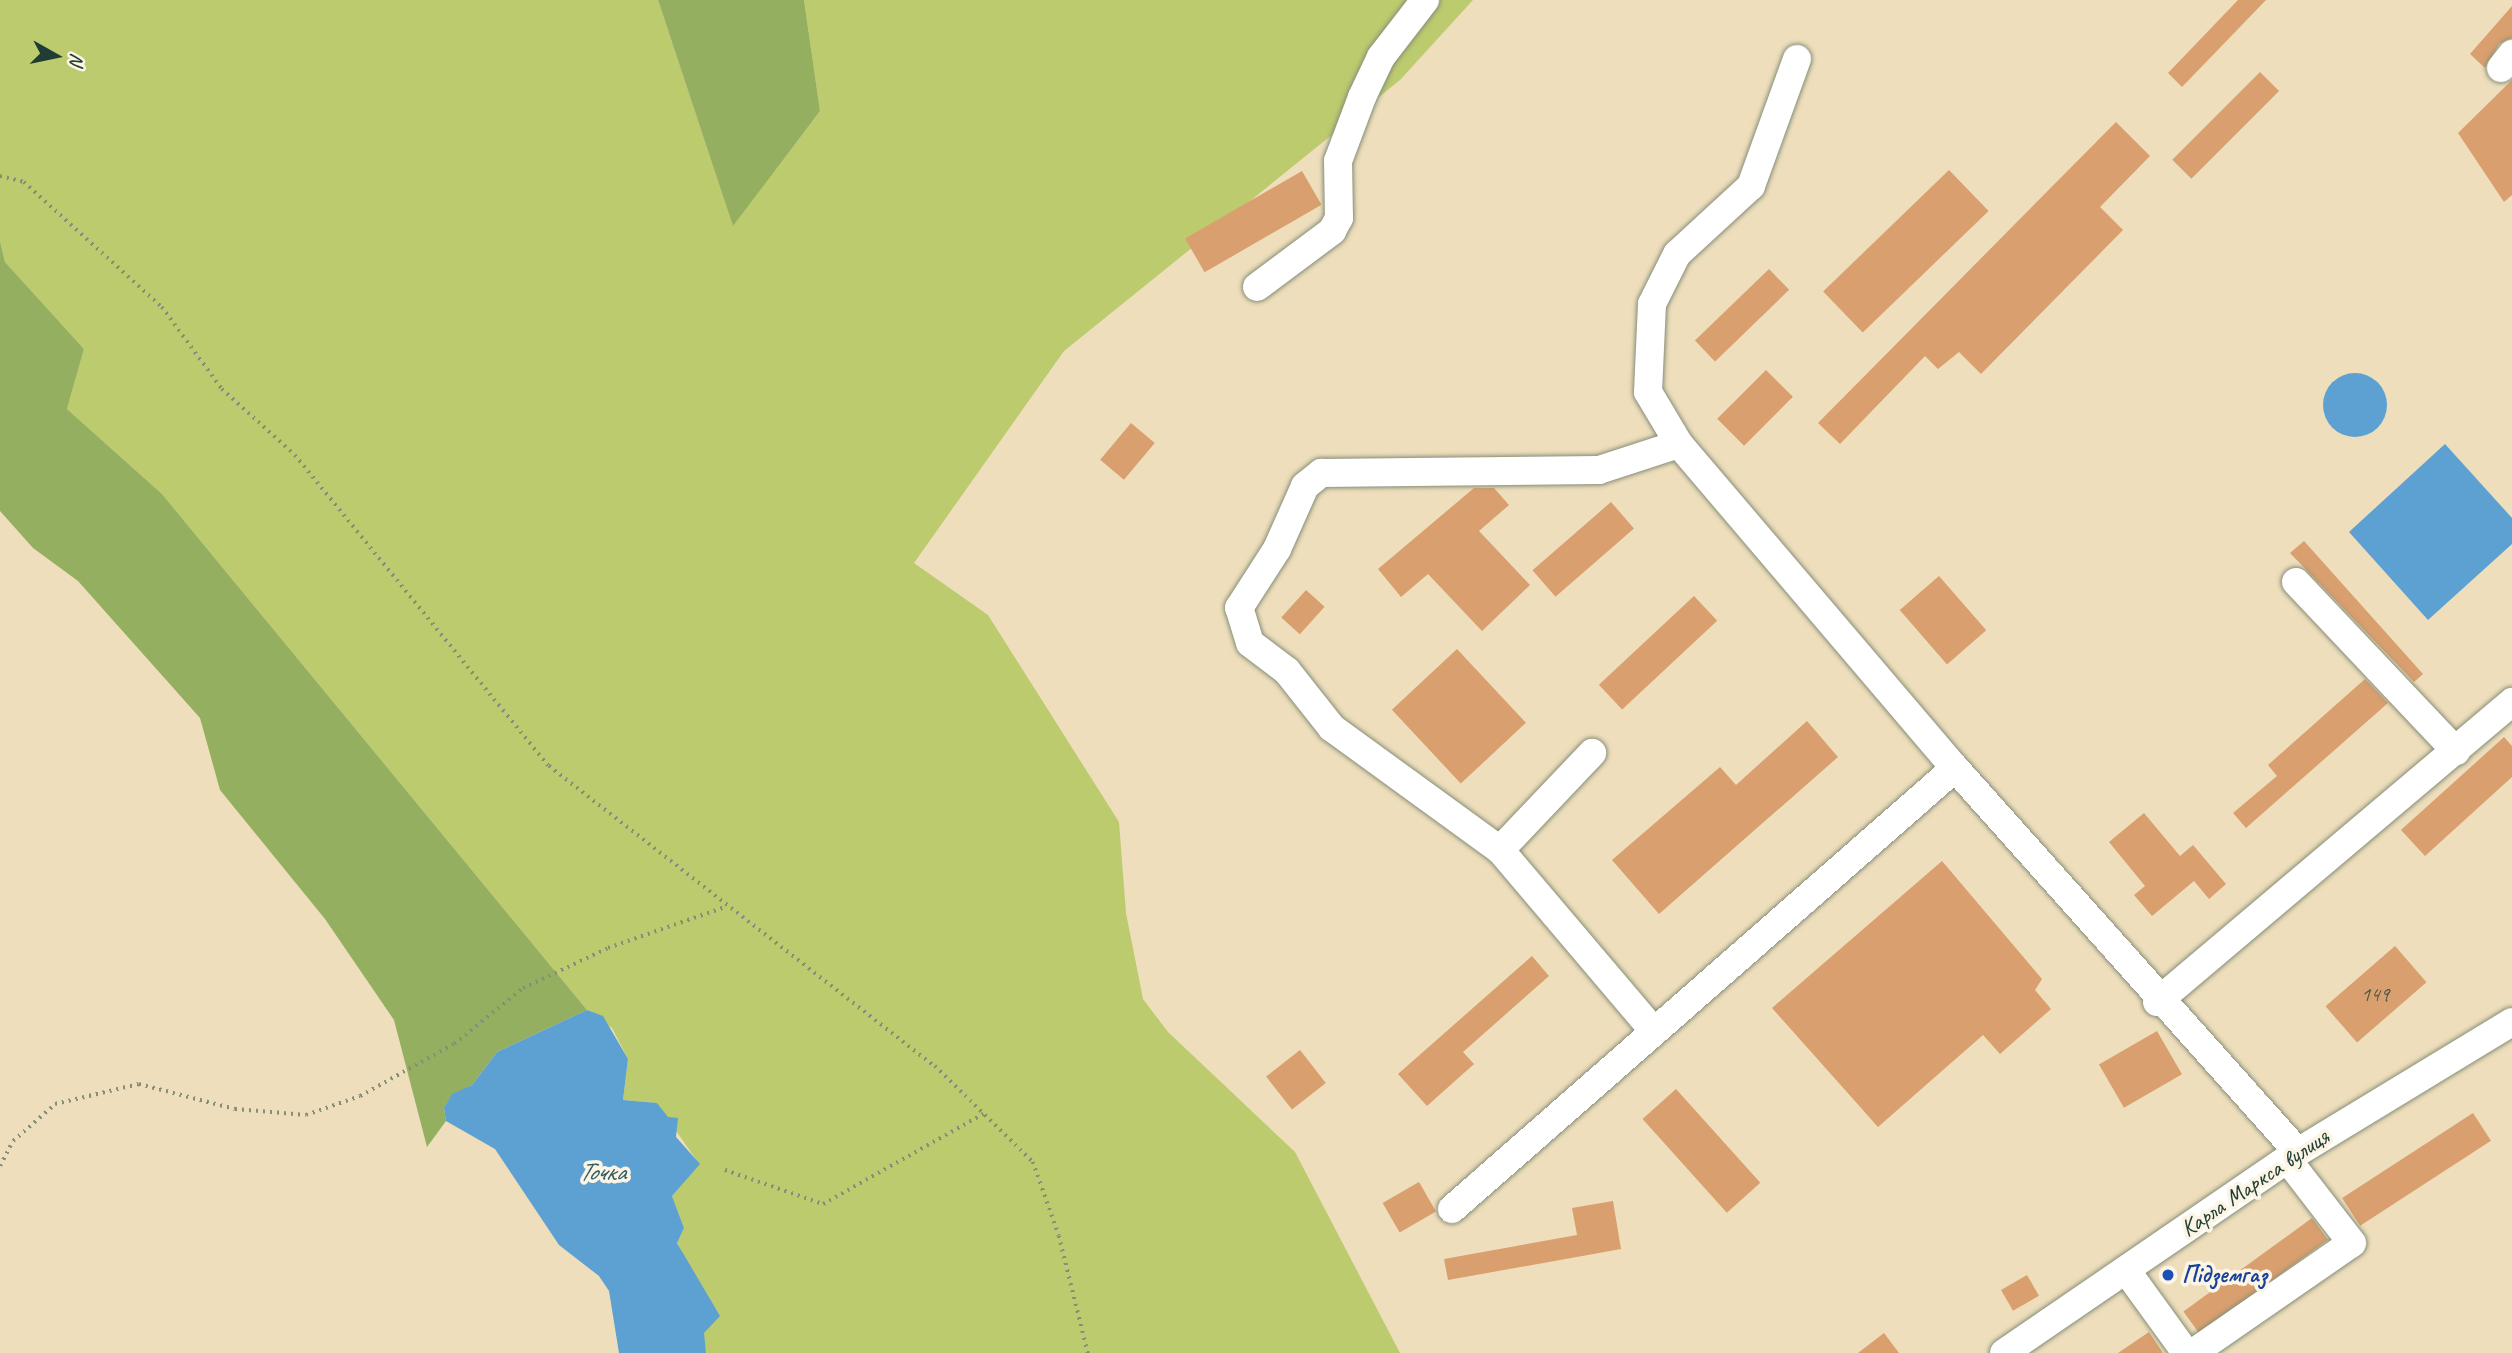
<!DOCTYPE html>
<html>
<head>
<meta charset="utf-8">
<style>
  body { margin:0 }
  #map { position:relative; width:2512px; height:1353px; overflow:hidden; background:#eedebc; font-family:Caveat,sans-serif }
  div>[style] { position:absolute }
  .green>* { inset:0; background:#bccb6e }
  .forest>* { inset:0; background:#95af61 }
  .water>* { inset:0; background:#5ca1d1 }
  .round { border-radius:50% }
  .building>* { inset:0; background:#d99f6f; transform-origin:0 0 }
  .path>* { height:3.5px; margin-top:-1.75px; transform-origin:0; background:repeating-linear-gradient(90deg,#868e78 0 2px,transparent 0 7px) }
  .roads { filter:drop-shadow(0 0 2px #868e78) drop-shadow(0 0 2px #868e78) }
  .minor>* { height:28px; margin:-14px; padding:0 14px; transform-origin:14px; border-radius:14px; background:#fff }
  .dots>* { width:19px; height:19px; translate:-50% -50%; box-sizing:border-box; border:4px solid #fcf5e5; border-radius:50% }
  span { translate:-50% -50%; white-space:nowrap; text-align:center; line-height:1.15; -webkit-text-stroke:7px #fcf5e5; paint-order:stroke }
  .number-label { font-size:21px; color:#4e5643 }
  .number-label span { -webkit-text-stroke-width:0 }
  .street-label { font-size:24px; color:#1f3d34 }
  .transit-label { font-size:24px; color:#164399; font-weight:700 }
  .left { translate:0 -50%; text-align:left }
  .water-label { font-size:26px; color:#315b63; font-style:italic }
  .north { position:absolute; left:21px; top:21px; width:70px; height:70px; -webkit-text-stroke:5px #fcf5e5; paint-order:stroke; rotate:99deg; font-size:19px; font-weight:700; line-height:28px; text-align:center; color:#1f3d34 }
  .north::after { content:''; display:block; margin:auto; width:24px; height:32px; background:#1f3d34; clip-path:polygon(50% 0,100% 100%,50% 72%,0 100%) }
</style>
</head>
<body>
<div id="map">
  <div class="green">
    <i style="clip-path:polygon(0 0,658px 0,733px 225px,820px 111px,804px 0,1473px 0,1400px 80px,1064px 351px,914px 563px,988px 615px,1119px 822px,1126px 913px,1143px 999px,1168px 1032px,1295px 1152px,1400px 1353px,706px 1353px,693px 1275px,677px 1242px,684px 1228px,672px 1196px,699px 1164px,657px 1103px,623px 1100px,628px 1059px,612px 1028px,587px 1010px,162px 494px,67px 409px,84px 349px,5px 262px,0 241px)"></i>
  </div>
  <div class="forest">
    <i style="clip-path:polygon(658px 0,804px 0,820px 111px,733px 226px)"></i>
    <i style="clip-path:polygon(0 241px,5px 262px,84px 349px,67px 409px,162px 494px,587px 1010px,497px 1052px,472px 1085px,452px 1095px,444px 1108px,446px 1121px,427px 1147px,394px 1020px,325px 919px,220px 790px,200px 718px,78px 581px,33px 548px,0 511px)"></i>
  </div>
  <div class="water">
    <i class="round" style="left:2323px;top:373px;width:64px;height:64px"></i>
    <i style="clip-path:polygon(2445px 444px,2512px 518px,2512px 544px,2428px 620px,2349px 532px)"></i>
    <i style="clip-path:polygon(587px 1010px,603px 1016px,628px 1059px,623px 1100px,657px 1103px,668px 1117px,678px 1118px,676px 1137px,700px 1164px,672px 1196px,684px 1228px,677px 1243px,720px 1316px,704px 1333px,706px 1353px,619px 1353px,609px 1291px,599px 1276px,559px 1245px,495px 1149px,446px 1121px,444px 1108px,452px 1094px,472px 1085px,497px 1052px)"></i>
  </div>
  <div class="building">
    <i style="clip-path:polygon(2238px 0,2266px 0,2182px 87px,2168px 73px)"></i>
    <i style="clip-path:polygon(2512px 6px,2512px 38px,2499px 44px,2485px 68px,2470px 54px)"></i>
    <i style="left:2260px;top:72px;width:27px;height:124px;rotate:45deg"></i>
    <i style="clip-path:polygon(2512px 80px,2512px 195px,2504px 202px,2458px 133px)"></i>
    <i style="clip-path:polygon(2116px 122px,2150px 156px,2100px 207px,2123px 230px,1981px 374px,1959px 352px,1938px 369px,1925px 356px,1840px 444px,1818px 423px)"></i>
    <i style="left:1949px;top:170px;width:57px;height:175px;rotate:46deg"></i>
    <i style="left:1302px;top:171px;width:39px;height:135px;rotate:60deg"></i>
    <i style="left:1769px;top:269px;width:29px;height:103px;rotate:46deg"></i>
    <i style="left:1766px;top:370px;width:38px;height:69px;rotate:45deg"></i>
    <i style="left:1131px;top:423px;width:31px;height:48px;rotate:40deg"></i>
    <i style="clip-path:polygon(1474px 488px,1494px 488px,1509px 505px,1479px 531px,1530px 585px,1482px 631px,1428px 574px,1401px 597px,1378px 569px)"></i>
    <i style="left:1611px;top:502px;width:35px;height:104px;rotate:49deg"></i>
    <i style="clip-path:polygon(2304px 541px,2423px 674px,2414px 682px,2290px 553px)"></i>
    <i style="left:1939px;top:576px;width:72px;height:52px;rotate:49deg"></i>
    <i style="left:1306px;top:590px;width:25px;height:37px;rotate:42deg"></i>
    <i style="left:1694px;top:596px;width:34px;height:130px;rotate:47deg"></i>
    <i style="left:1457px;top:649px;width:101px;height:89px;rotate:47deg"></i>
    <i style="clip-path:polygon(2365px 679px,2388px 703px,2246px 828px,2233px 813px,2277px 776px,2268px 765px)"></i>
    <i style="clip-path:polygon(1807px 721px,1838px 757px,1659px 914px,1612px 860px,1720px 767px,1736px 785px)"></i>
    <i style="clip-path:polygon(2504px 737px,2512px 746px,2512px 777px,2425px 856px,2401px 830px)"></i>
    <i style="clip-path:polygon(2144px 813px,2180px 856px,2193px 845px,2226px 884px,2209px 899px,2194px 881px,2152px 916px,2134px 895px,2145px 886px,2109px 842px)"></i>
    <i style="clip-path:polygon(1942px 861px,2042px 979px,2035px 990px,2051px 1009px,2000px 1054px,1983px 1035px,1878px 1127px,1772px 1008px)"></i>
    <i style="left:2395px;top:946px;width:48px;height:92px;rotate:49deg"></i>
    <i style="clip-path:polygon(1532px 956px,1549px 976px,1463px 1052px,1474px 1064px,1427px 1106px,1398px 1074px)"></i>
    <i style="left:2157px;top:1031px;width:50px;height:67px;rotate:60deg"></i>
    <i style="left:1300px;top:1050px;width:42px;height:43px;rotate:52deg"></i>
    <i style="left:1676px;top:1089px;width:126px;height:45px;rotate:48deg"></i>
    <i style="left:2473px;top:1113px;width:33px;height:156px;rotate:57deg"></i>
    <i style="left:1419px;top:1182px;width:34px;height:42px;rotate:60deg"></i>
    <i style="clip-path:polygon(1613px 1201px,1621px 1249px,1448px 1280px,1444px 1259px,1577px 1235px,1572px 1208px)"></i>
    <i style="left:2312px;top:1218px;width:27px;height:159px;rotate:54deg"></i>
    <i style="left:2027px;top:1275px;width:24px;height:30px;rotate:60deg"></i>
    <i style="clip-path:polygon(2149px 1332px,2163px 1353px,2118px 1353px)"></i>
    <i style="clip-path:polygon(1884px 1333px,1899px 1353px,1858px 1353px)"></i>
  </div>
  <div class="path">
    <i style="left:0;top:176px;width:25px;rotate:14deg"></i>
    <i style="left:24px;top:182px;width:186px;rotate:42.2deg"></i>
    <i style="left:162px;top:307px;width:102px;rotate:53.8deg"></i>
    <i style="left:222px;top:389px;width:98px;rotate:42.1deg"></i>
    <i style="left:295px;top:455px;width:402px;rotate:50.8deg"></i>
    <i style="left:549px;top:766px;width:489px;rotate:37.9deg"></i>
    <i style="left:935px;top:1066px;width:137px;rotate:44.4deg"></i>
    <i style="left:1033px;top:1162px;width:78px;rotate:70.6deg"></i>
    <i style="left:1059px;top:1236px;width:121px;rotate:76.1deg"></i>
    <i style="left:0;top:1166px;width:28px;rotate:-63deg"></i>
    <i style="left:13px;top:1141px;width:56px;rotate:-41.4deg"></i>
    <i style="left:55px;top:1104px;width:86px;rotate:-13.4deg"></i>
    <i style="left:139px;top:1084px;width:99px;rotate:14.6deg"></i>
    <i style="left:235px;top:1109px;width:71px;rotate:4.8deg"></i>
    <i style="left:306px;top:1115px;width:57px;rotate:-19.4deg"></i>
    <i style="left:360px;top:1096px;width:107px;rotate:-29deg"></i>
    <i style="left:454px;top:1044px;width:89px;rotate:-39.1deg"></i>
    <i style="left:523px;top:988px;width:94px;rotate:-25.2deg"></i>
    <i style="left:608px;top:948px;width:124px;rotate:-19.3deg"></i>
    <i style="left:725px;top:1170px;width:104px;rotate:19.1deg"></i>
    <i style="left:823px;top:1204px;width:184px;rotate:-29.4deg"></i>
  </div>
  <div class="roads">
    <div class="minor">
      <i style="left:1797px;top:59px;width:135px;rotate:109.9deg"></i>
      <i style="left:1751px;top:186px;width:100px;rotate:137.4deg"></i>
      <i style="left:1677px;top:254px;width:56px;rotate:116.6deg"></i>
      <i style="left:1652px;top:304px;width:88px;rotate:92.6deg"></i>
      <i style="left:1648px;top:392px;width:61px;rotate:59.2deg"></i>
      <i style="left:1679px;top:444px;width:426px;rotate:49.6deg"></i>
      <i style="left:1955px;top:768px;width:515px;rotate:48.23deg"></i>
      <i style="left:2501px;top:68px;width:18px;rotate:-52deg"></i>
      <i style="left:1257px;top:287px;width:94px;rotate:-36.7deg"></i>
      <i style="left:1332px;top:231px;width:15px;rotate:-62deg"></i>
      <i style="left:1339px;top:218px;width:57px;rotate:-91deg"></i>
      <i style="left:1338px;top:161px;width:68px;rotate:-69.4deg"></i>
      <i style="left:1362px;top:97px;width:44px;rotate:-64.6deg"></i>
      <i style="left:1381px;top:57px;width:72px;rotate:-52.3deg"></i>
      <i style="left:2296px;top:582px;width:233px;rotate:46.6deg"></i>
      <i style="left:1500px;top:850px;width:134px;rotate:-46.5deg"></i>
      <i style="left:2157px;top:1002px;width:465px;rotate:-40.2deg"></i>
      <i style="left:1652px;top:1029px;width:235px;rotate:-130.3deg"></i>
      <i style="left:1500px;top:850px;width:208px;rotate:-144deg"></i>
      <i style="left:1332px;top:728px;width:73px;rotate:-128.3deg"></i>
      <i style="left:1287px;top:671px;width:46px;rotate:-142.9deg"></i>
      <i style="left:1250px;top:643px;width:37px;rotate:-107deg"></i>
      <i style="left:1239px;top:608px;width:70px;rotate:-57.2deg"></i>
      <i style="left:1277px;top:549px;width:69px;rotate:-66deg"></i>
      <i style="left:1305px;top:486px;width:21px;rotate:-39deg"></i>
      <i style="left:1321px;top:473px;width:278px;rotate:-0.6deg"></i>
      <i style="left:1599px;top:470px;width:84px;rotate:-18deg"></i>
      <i style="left:1452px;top:1209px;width:669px;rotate:-41.24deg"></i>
      <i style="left:2126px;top:1270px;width:102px;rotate:54.1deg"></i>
      <i style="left:2004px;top:1353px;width:356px;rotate:-34.4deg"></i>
      <i style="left:2298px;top:1152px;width:250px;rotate:-31.3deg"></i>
      <i style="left:2193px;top:1353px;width:193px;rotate:-34.7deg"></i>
      <i style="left:2352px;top:1243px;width:106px;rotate:-127.7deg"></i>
    </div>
  </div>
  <div class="dots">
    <i style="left:2168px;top:1275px;background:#1a4fb4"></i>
  </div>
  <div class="number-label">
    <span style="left:2375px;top:994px">149</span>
  </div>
  <div class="street-label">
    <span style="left:2255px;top:1183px;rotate:-34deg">Карла Маркса вулиця</span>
  </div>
  <div class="transit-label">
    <span class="left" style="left:2182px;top:1275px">Підземгаз</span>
  </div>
  <div class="water-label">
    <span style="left:602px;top:1172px">Точка</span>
  </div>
  <div class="north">N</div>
</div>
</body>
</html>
